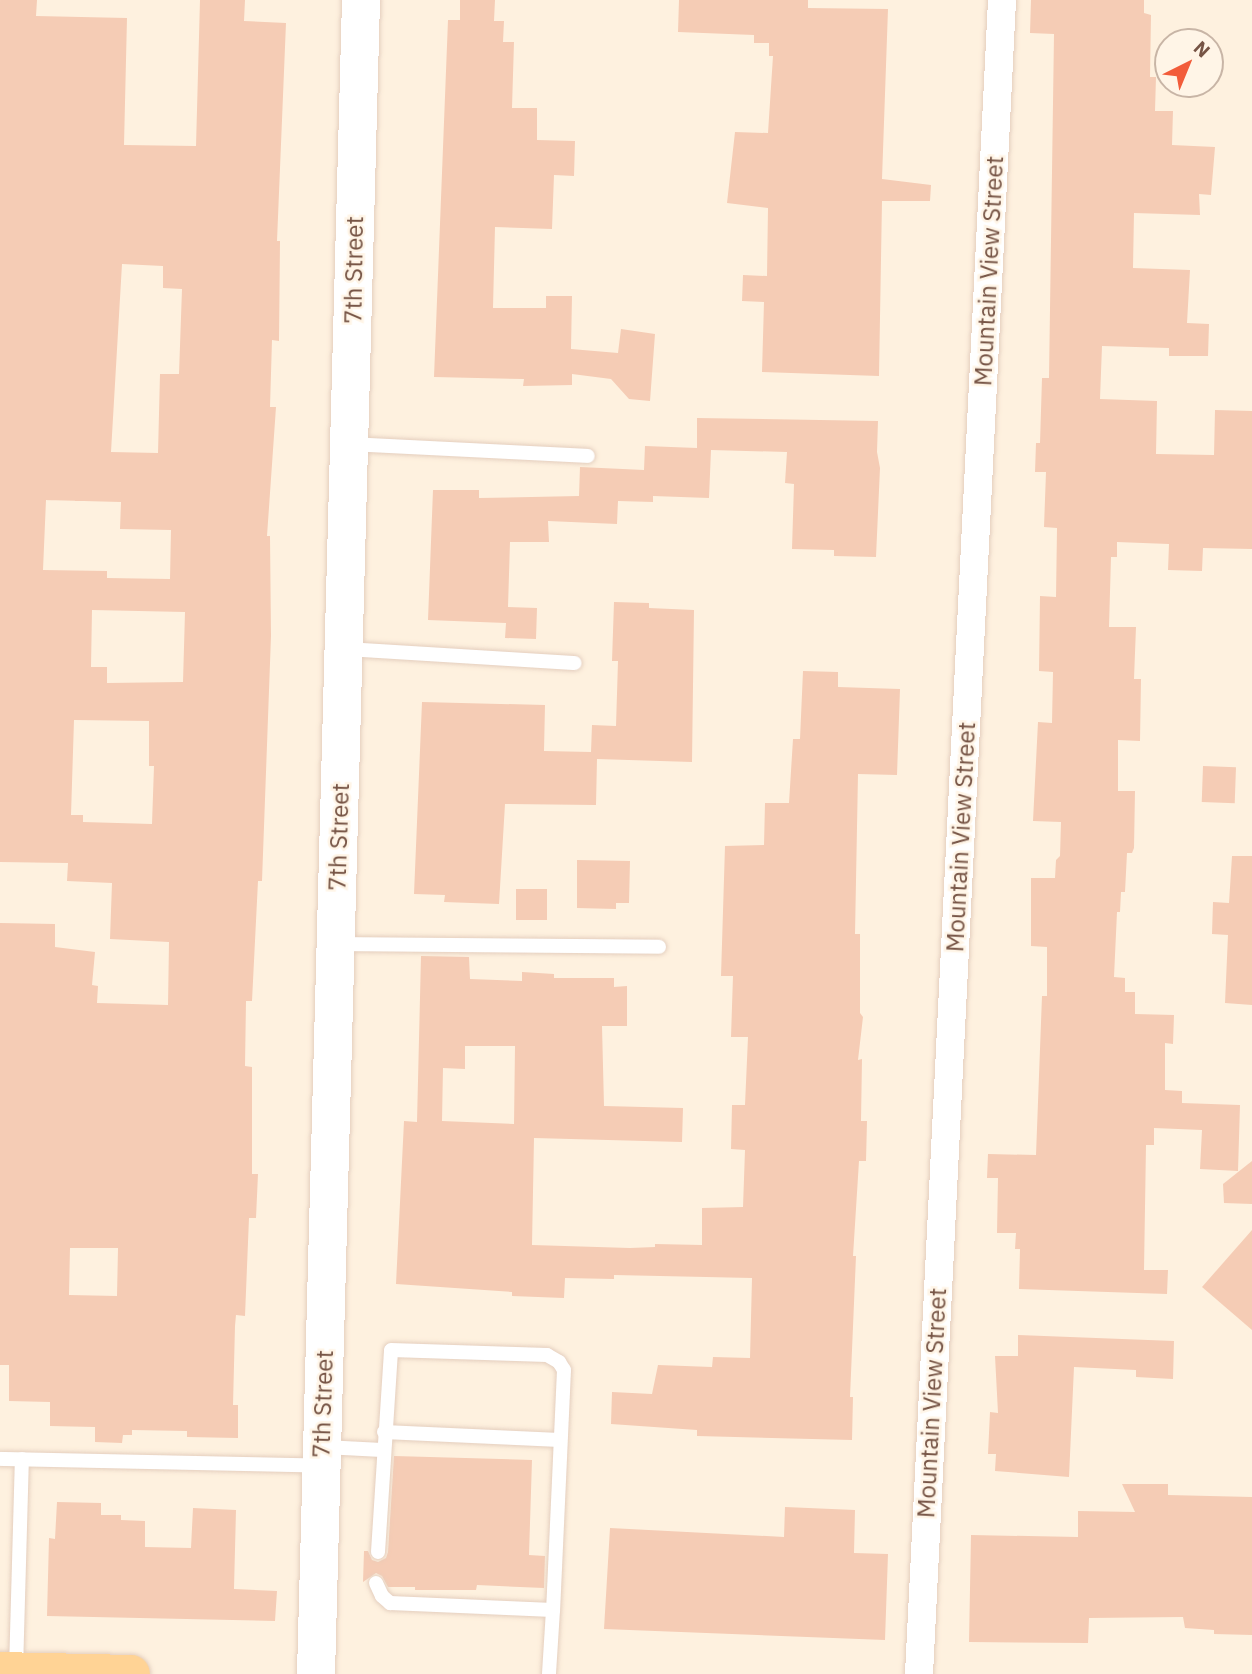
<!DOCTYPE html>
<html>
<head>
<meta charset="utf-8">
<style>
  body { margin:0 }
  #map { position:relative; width:1252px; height:1674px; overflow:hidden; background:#fef1df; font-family:"IBM Plex Sans",sans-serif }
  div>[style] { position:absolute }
  .building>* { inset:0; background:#f5ccb5; transform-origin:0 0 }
  .roads { filter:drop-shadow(0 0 2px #e4cebe) drop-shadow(0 0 2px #e4cebe) }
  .lane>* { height:14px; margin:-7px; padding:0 7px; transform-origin:7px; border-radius:7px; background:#fff }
  .street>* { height:28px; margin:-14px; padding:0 14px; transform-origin:14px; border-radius:14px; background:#fff }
  .secondary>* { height:38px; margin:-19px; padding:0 19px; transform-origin:19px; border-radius:19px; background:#fff }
  .primary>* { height:38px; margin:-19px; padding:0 19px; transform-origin:19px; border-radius:19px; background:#ffd395 }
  span { translate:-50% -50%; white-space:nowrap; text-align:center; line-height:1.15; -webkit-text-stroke:5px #fff5e7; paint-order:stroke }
  .street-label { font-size:24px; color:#765445 }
  .north { position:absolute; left:1154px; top:28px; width:70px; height:70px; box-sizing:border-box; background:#fff5e7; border:2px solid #c8b5a6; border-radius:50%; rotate:43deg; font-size:19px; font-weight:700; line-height:28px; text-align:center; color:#765445 }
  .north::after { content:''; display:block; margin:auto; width:24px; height:32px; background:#f25c3a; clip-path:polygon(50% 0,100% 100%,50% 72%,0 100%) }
</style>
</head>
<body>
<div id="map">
  <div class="building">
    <i style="clip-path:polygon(evenodd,0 0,37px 0,36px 16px,127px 18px,124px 145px,196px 146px,200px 0,245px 0,244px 21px,286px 23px,277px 241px,280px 241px,279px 341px,272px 340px,270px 407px,276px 407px,267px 536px,270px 536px,271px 636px,262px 881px,258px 881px,252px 1001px,246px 1001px,245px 1066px,252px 1067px,252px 1174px,258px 1174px,256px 1218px,249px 1218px,245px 1316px,236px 1315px,235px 1326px,233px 1405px,238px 1405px,238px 1438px,187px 1437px,187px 1431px,132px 1430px,132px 1435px,123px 1435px,122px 1443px,95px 1442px,95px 1427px,50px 1426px,50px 1402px,9px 1401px,9px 1365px,0 1365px,0 923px,55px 924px,55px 947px,95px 952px,92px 985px,98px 986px,97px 1003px,168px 1005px,169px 942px,110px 939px,112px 883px,67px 881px,68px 863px,0 862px,0 0,122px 264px,163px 266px,163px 288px,182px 289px,179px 374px,160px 374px,158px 453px,111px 452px,122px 264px,0 0,46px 500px,121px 502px,120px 529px,171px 530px,170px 579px,107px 578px,107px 571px,43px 570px,46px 500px,0 0,92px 610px,185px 612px,183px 682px,107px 683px,107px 667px,91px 667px,92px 610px,0 0,74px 720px,149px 721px,149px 766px,154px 766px,152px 824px,83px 822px,83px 815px,71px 815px,74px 720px,0 0,70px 1248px,118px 1248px,117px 1296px,69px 1295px,70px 1248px)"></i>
    <i style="clip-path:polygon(460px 0,495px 0,494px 21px,504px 21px,503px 42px,514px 42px,512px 108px,537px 108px,537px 140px,575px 141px,574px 176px,554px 175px,552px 229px,495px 227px,493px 308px,546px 308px,546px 296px,572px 296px,571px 349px,618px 353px,621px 329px,655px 334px,650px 401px,629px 399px,611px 379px,572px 374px,572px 385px,523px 386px,524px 379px,434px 377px,448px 20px,460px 20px)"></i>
    <i style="clip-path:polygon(679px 0,808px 0,808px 8px,888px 9px,882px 179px,931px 185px,930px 201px,882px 201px,879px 376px,762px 372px,764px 302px,742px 301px,743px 275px,767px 276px,768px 208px,727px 203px,735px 132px,768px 133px,773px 56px,769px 56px,769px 43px,754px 43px,754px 35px,678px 32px)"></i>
    <i style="clip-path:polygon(1031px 0,1144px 0,1144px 13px,1151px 15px,1150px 77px,1156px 77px,1155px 111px,1173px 111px,1172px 145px,1215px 147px,1211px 195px,1199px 194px,1200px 215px,1134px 213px,1133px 268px,1190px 270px,1187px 323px,1209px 324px,1208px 356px,1169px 356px,1169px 348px,1102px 346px,1100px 399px,1157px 401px,1156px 454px,1214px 455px,1215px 410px,1252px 411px,1252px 549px,1203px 548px,1202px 571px,1168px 570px,1169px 544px,1117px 542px,1117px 557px,1111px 557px,1109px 627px,1136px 627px,1134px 679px,1141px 679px,1140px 741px,1118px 740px,1118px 791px,1135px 791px,1134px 848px,1132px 853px,1127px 853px,1125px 892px,1121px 892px,1120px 912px,1117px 912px,1114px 977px,1125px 978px,1125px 992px,1135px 992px,1135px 1014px,1174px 1015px,1173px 1044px,1165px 1043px,1165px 1090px,1182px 1091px,1182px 1103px,1240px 1105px,1238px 1171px,1200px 1169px,1202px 1130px,1154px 1128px,1154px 1145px,1146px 1145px,1144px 1270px,1168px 1270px,1167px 1294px,1019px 1289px,1020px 1249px,1015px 1249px,1016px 1233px,997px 1233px,998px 1178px,987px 1178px,988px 1154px,1036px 1155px,1042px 996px,1047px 996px,1047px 947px,1031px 946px,1031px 878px,1055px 878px,1056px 860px,1060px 856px,1061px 822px,1033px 821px,1038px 722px,1052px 723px,1053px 672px,1039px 671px,1040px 596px,1056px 597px,1057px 528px,1044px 527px,1046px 472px,1035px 472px,1036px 443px,1040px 443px,1042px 378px,1049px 378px,1054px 34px,1030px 33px)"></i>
    <i style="clip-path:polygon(697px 418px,878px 421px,877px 452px,880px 468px,876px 557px,834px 556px,834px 550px,792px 549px,794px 484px,785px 483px,787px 452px,711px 450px,709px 498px,653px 496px,653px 502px,618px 501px,617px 524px,548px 521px,549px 542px,510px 542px,508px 607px,537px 608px,536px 639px,505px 638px,506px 623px,428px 620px,433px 490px,479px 490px,479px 498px,579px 496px,580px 467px,644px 470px,645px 446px,697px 448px)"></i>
    <i style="clip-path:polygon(614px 602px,649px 603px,649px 608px,694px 610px,692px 762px,597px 759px,596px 805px,505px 804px,499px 904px,444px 902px,445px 895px,414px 894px,422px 702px,545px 705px,544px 751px,591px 752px,592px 725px,616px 726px,618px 661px,612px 661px)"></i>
    <i style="clip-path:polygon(evenodd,803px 671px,838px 672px,838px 687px,900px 689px,897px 775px,858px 774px,855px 934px,860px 934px,860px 1013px,863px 1017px,858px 1060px,862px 1059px,861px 1121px,867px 1121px,866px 1161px,859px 1161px,853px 1256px,856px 1256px,850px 1397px,853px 1397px,852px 1440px,697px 1436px,697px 1430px,611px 1424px,612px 1392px,652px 1394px,658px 1365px,712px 1367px,713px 1357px,750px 1358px,752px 1278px,614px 1275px,614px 1279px,565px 1278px,564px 1298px,512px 1296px,512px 1292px,396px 1284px,404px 1121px,417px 1122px,421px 956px,469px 957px,470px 979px,522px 981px,522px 972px,554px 974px,554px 978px,614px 978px,614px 987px,627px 986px,627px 1026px,602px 1026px,604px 1106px,683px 1108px,682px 1142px,534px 1138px,532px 1245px,630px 1248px,655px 1247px,655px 1244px,702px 1245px,702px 1208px,743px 1207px,745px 1150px,731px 1149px,732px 1105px,745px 1105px,748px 1037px,731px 1037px,733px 976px,721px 976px,725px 846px,764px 845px,765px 803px,789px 803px,793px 739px,800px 739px,803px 671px,465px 1046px,515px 1046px,514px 1124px,442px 1121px,443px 1068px,465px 1069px,465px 1046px)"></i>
    <i style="left:1203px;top:766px;width:33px;height:36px;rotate:2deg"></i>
    <i style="clip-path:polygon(1232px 856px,1252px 856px,1252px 1005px,1225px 1003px,1228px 935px,1212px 934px,1213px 902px,1229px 903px)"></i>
    <i style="clip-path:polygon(577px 860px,630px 861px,629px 903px,616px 903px,616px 909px,577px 908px)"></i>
    <i style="left:516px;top:889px;width:31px;height:31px"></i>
    <i style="clip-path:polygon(1252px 1161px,1252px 1204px,1224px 1203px,1223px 1184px)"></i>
    <i style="clip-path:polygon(1252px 1230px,1252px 1330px,1202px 1287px)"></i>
    <i style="clip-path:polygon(1018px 1335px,1174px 1341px,1173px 1379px,1136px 1377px,1136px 1370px,1074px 1367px,1069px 1477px,995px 1471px,996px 1454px,988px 1454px,990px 1412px,998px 1413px,995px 1356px,1018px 1356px)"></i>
    <i style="clip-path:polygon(394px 1456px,532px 1460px,529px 1555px,545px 1556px,544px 1588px,477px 1585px,476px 1590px,415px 1590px,415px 1587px,388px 1587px,382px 1576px,376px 1573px,363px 1582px,364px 1551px,368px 1551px,372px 1560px,378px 1562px,386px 1558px,388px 1552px)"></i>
    <i style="clip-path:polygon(1122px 1484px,1168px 1484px,1168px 1495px,1252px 1497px,1252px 1635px,1214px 1634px,1214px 1630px,1185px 1628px,1183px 1617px,1089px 1618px,1088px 1643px,969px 1642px,971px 1535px,1078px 1537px,1078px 1511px,1135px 1512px)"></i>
    <i style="clip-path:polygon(57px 1502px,101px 1503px,101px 1515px,121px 1515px,121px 1520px,145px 1521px,145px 1547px,191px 1548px,193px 1508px,236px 1510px,234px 1589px,277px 1591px,275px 1621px,47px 1616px,49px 1538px,55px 1539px)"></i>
    <i style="clip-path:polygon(785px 1507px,855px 1510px,854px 1553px,888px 1554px,885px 1640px,604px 1629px,610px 1528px,784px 1537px)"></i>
  </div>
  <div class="roads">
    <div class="lane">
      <i style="left:351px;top:444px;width:237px;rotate:2.9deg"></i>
      <i style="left:345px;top:649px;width:230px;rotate:3.5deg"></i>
      <i style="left:338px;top:944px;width:321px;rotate:0.5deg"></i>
      <i style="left:384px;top:1432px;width:176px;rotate:2.6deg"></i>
      <i style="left:324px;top:1447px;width:58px;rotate:3deg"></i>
      <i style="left:0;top:1459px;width:321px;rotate:1.2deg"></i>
      <i style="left:378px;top:1552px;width:202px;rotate:-86.3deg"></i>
      <i style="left:391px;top:1350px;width:156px;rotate:1.8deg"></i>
      <i style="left:547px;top:1355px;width:14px;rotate:30deg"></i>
      <i style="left:559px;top:1362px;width:9px;rotate:58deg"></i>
      <i style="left:564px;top:1370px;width:240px;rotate:92.6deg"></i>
      <i style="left:376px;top:1583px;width:14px;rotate:65deg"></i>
      <i style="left:382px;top:1596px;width:11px;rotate:41deg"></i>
      <i style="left:390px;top:1603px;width:163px;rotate:2.5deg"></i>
      <i style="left:553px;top:1610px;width:64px;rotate:93.6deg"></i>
      <i style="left:16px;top:1670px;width:211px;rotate:-88.4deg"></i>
    </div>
    <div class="street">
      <i style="left:919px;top:1674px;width:1676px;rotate:-87.16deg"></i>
    </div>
    <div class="secondary">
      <i style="left:316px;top:1674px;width:1675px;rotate:-88.46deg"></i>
    </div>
    <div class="primary">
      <i style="left:0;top:1671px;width:131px;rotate:1.3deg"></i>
    </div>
  </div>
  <div class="street-label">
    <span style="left:354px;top:270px;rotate:-89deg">7th Street</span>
    <span style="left:989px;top:271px;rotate:-87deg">Mountain View Street</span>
    <span style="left:339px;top:837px;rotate:-88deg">7th Street</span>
    <span style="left:961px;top:837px;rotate:-87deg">Mountain View Street</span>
    <span style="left:932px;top:1403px;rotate:-87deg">Mountain View Street</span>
    <span style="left:323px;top:1404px;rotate:-88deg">7th Street</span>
  </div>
  <div class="north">N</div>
</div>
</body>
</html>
